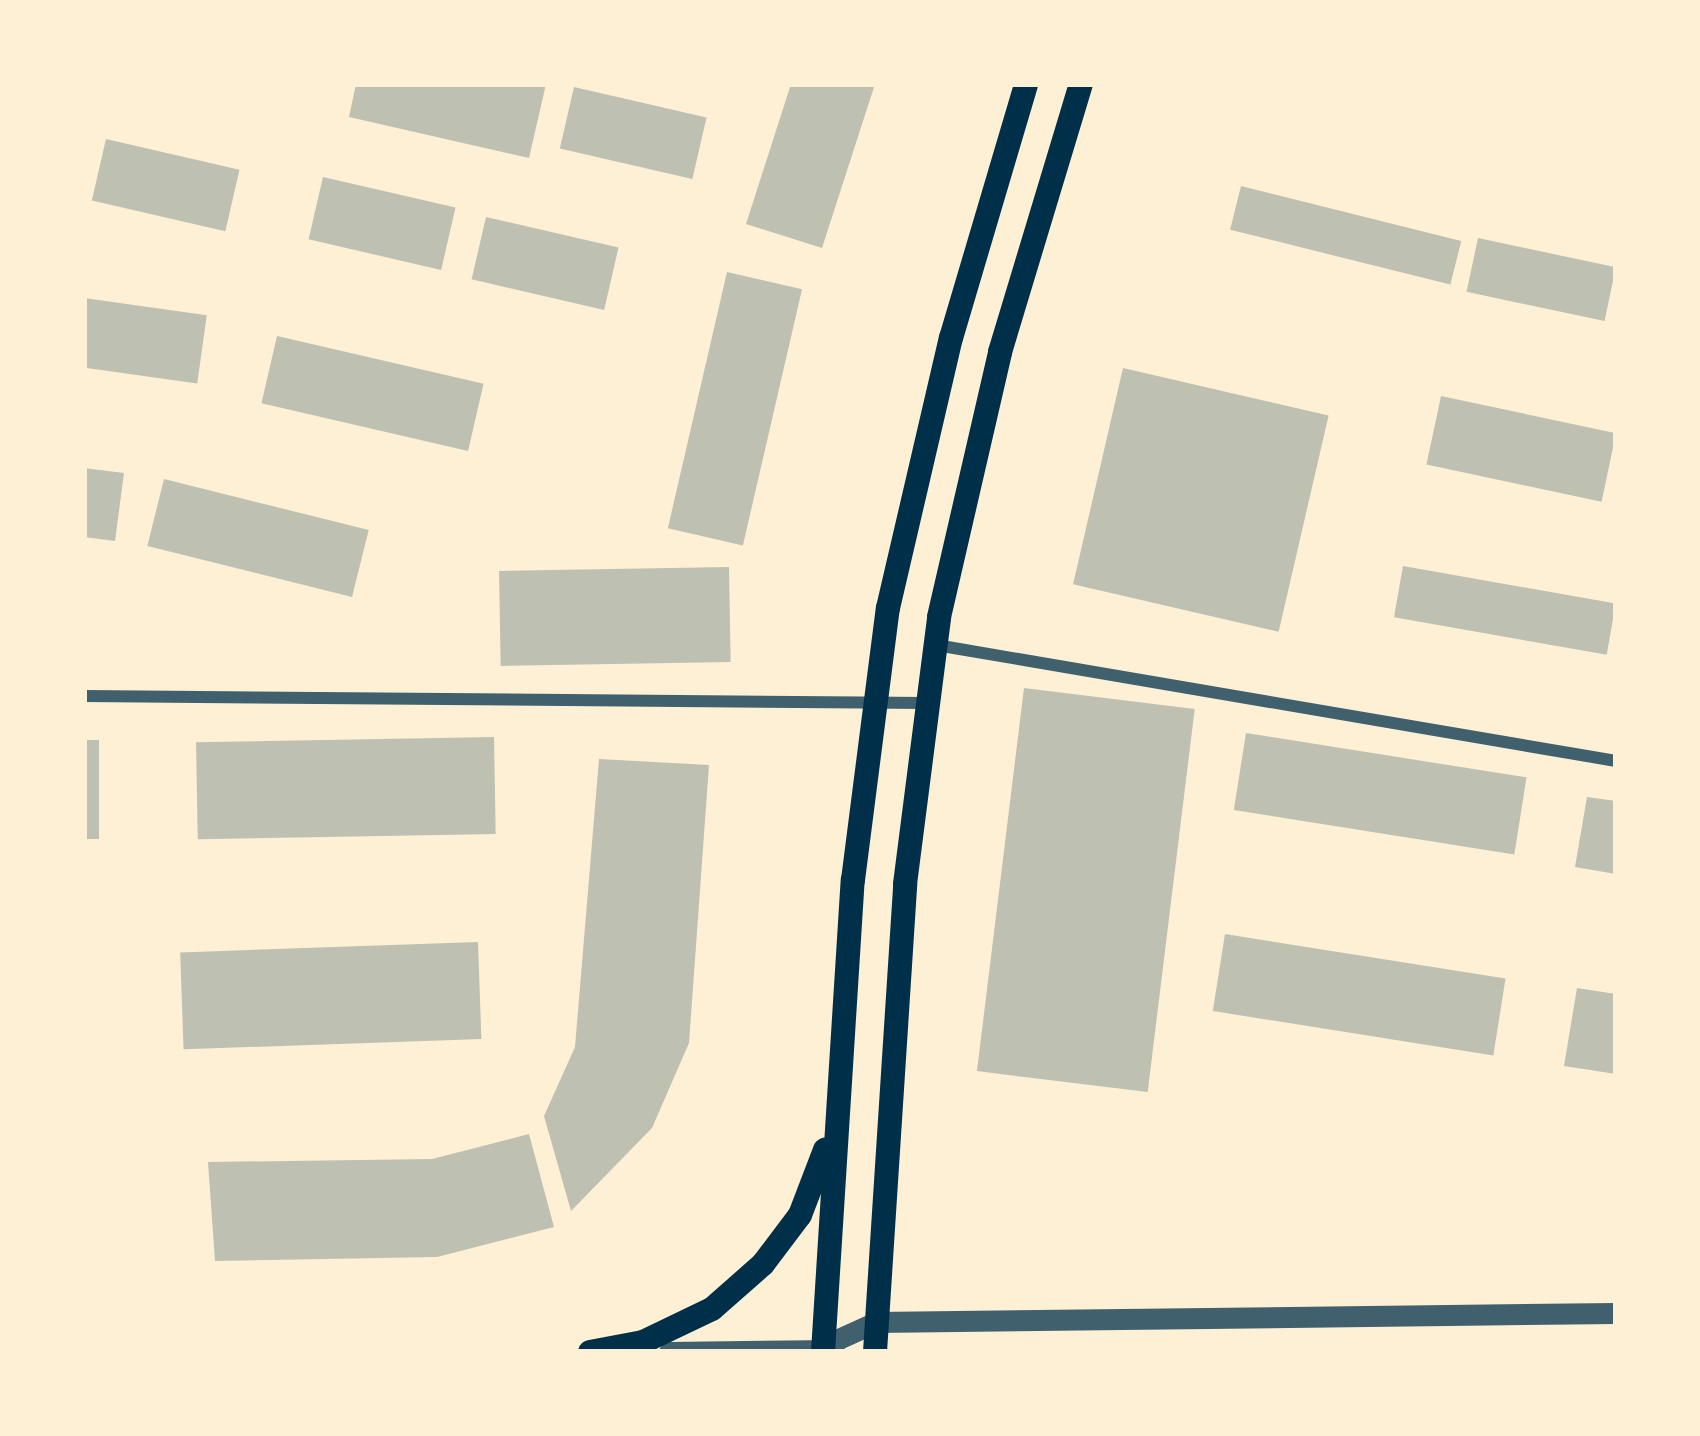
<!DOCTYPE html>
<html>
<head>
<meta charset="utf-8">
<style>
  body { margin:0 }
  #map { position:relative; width:1700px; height:1436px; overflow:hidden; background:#fdf0d5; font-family:"Sofia Sans Condensed",sans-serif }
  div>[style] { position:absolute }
  .building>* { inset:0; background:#bec0b2; transform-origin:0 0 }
  .minor>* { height:12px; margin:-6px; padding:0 6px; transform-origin:6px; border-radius:6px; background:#3f606c }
  .tertiary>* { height:21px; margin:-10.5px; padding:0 10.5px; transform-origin:10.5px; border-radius:10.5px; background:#3f606c }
  .secondary>* { height:24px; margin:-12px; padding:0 12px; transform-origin:12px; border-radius:12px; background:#003049 }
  span { translate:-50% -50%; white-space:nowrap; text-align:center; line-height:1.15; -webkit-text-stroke:10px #fdf0d5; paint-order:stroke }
  .frame { position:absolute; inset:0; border:87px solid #fdf0d5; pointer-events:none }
</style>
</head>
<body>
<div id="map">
  <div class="building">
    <i style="clip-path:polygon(356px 84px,546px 84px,529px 158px,349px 117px)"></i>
    <i style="clip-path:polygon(791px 84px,875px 84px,822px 248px,746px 224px)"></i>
    <i style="left:574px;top:87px;width:136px;height:63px;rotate:13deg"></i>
    <i style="left:106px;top:139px;width:137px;height:63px;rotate:13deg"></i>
    <i style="left:323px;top:177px;width:136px;height:64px;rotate:13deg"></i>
    <i style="left:1241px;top:186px;width:227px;height:45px;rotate:14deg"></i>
    <i style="left:486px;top:217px;width:136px;height:64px;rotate:13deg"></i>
    <i style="left:1478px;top:238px;width:141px;height:55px;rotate:12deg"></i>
    <i style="left:727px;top:272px;width:77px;height:263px;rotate:13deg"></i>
    <i style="left:84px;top:298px;width:124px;height:69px;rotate:8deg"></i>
    <i style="left:277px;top:336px;width:212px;height:69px;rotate:13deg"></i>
    <i style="left:1123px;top:368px;width:211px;height:222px;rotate:13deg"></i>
    <i style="left:1441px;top:396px;width:179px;height:70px;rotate:12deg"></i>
    <i style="clip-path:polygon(84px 468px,124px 473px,115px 541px,84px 537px)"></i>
    <i style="left:164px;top:479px;width:211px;height:69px;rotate:14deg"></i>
    <i style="left:1403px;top:566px;width:216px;height:52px;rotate:10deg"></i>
    <i style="left:729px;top:567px;width:95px;height:230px;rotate:89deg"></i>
    <i style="left:1024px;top:688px;width:172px;height:386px;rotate:7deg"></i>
    <i style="left:1246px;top:733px;width:284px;height:78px;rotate:9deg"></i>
    <i style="left:494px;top:737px;width:97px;height:298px;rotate:89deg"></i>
    <i style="left:84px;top:740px;width:15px;height:99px"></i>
    <i style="clip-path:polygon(599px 759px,709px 765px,689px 1043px,652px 1128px,571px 1211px,544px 1116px,575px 1047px)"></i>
    <i style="clip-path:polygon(1587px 797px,1616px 801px,1616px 874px,1575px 867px)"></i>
    <i style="left:1225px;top:934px;width:284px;height:78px;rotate:9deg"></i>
    <i style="left:478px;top:942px;width:97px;height:298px;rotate:88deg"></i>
    <i style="clip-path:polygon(1577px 988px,1616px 994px,1616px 1074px,1564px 1066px)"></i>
    <i style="clip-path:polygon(529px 1134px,554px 1227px,437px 1257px,215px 1261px,208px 1162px,432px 1159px)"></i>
  </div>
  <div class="minor">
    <i style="left:936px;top:645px;width:690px;rotate:9.68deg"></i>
    <i style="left:84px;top:696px;width:843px;rotate:0.48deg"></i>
  </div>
  <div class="tertiary">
    <i style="left:823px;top:1346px;width:58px;rotate:-24.4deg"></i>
    <i style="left:876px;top:1322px;width:740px;rotate:-0.7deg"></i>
    <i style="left:669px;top:1352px;width:165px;rotate:-0.7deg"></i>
  </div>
  <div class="secondary">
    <i style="left:590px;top:1352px;width:54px;rotate:-10.7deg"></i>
    <i style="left:643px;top:1342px;width:76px;rotate:-25.6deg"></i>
    <i style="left:712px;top:1309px;width:68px;rotate:-41.4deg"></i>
    <i style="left:763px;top:1264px;width:61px;rotate:-52.9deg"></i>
    <i style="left:800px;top:1215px;width:70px;rotate:-69deg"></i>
    <i style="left:823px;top:1352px;width:473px;rotate:-86.4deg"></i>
    <i style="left:853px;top:880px;width:274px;rotate:-82.7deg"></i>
    <i style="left:888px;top:608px;width:277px;rotate:-76.9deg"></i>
    <i style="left:951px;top:338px;width:265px;rotate:-73.5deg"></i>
    <i style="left:875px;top:1352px;width:469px;rotate:-86.3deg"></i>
    <i style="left:905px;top:884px;width:269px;rotate:-82.7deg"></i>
    <i style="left:939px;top:617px;width:272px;rotate:-77deg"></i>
    <i style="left:1000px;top:352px;width:280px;rotate:-73.2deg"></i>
  </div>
  <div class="frame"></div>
</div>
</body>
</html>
